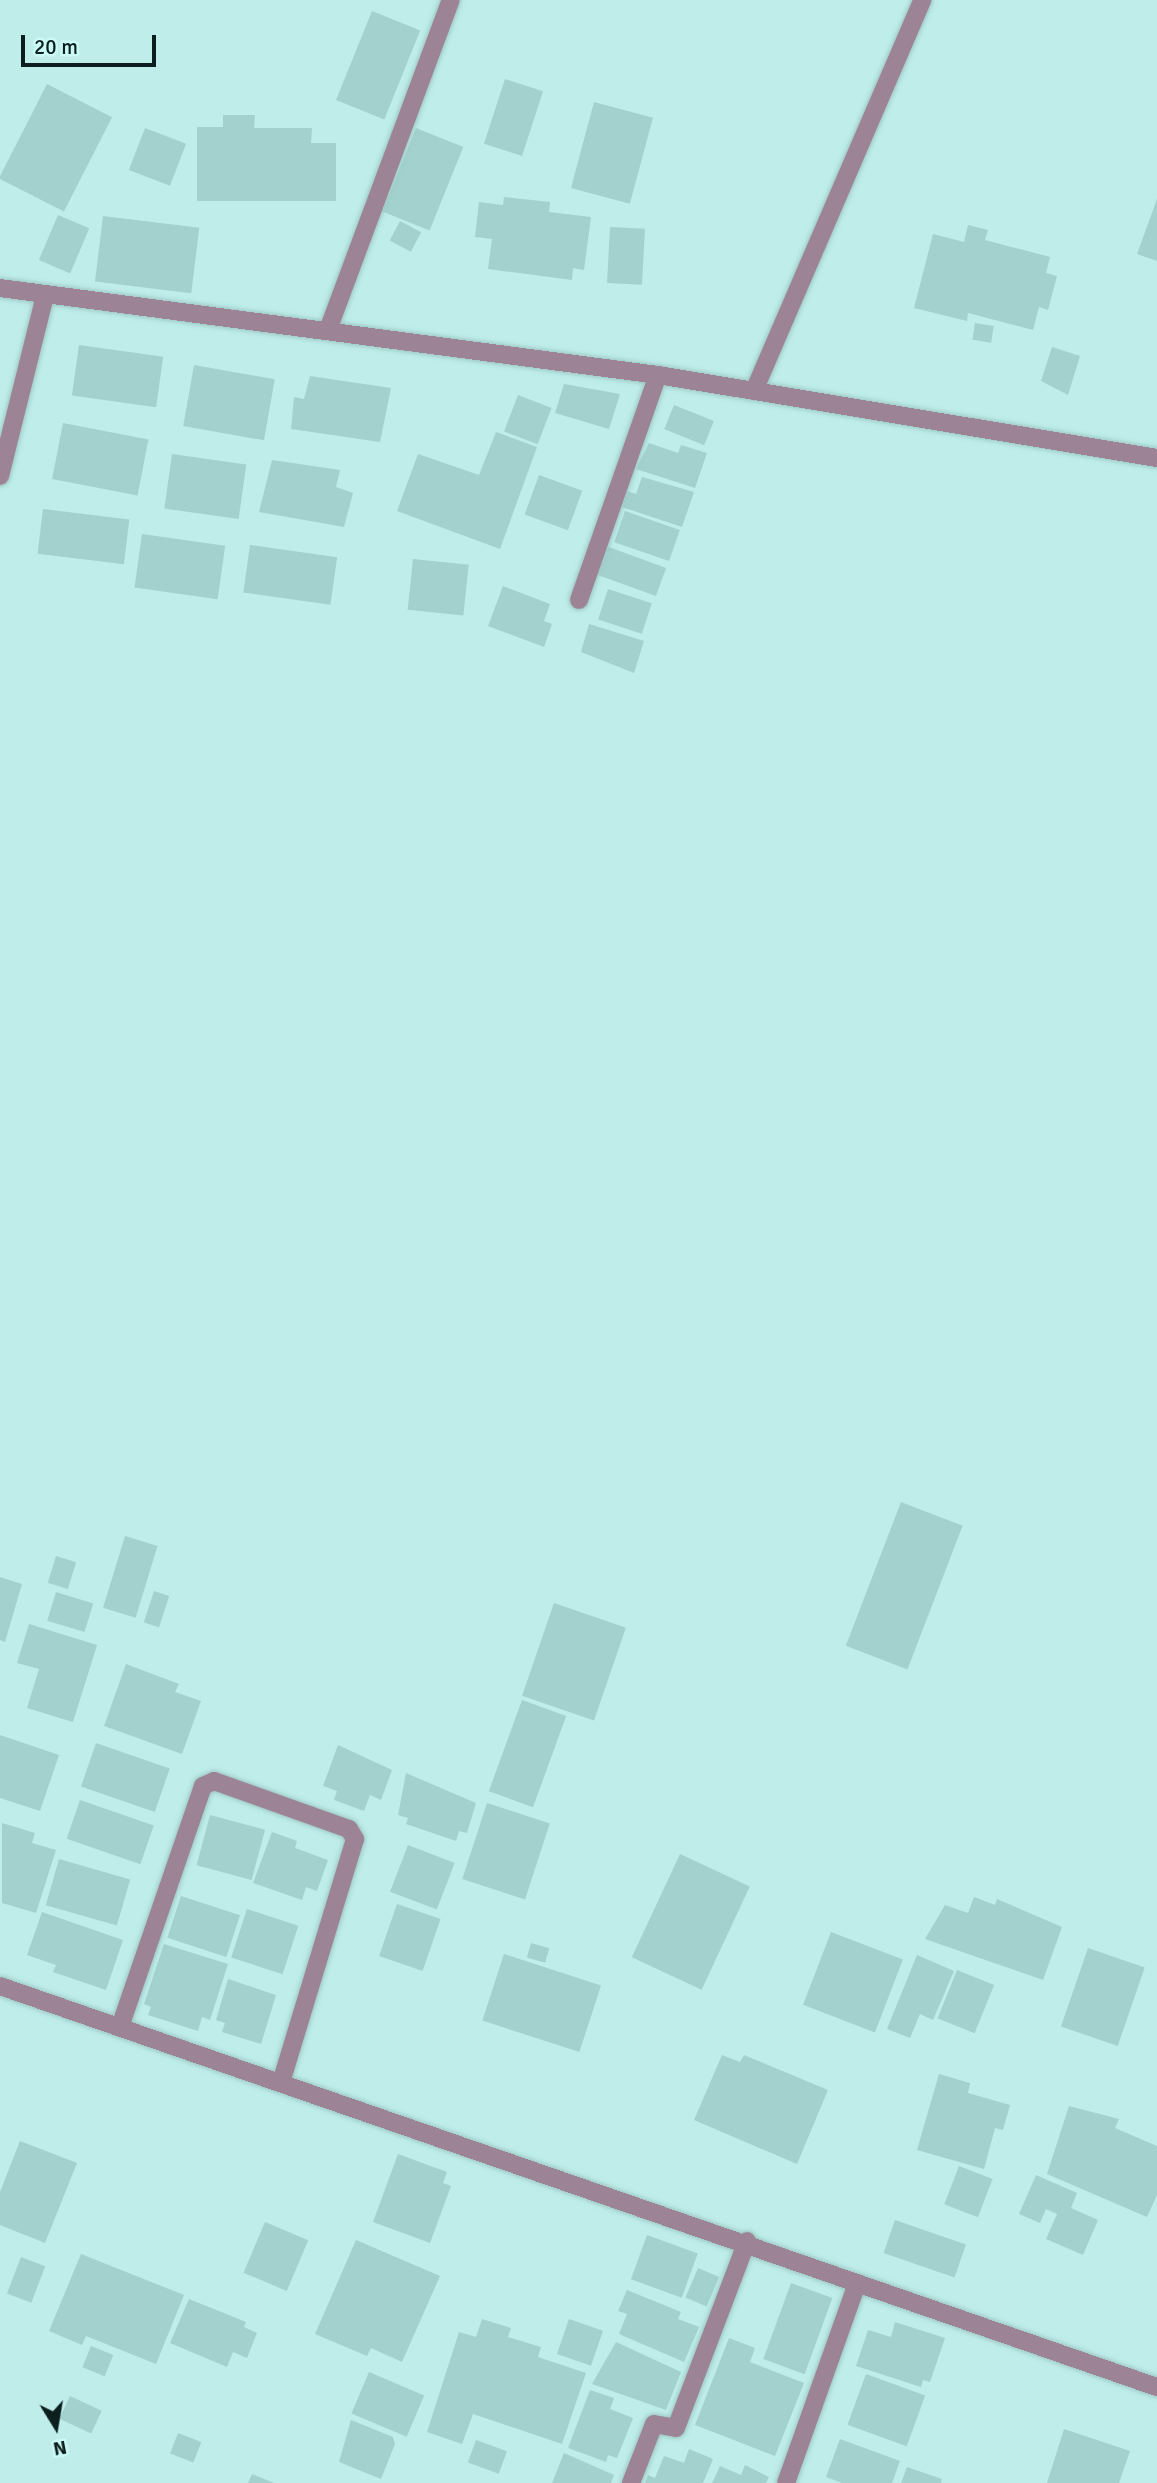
<!DOCTYPE html>
<html>
<head>
<meta charset="utf-8">
<style>
  body { margin:0 }
  #map { position:relative; width:1157px; height:2483px; overflow:hidden; background:#beedea; font-family:Signika,sans-serif }
  div>[style] { position:absolute }
  .building>* { inset:0; background:#a2d1ce; transform-origin:0 0 }
  .roads { filter:drop-shadow(0 0 2px #9ec8c5) drop-shadow(0 0 2px #9ec8c5) }
  .minor>* { height:18px; margin:-9px; padding:0 9px; transform-origin:9px; border-radius:9px; background:#9d8396 }
  span { translate:-50% -50%; white-space:nowrap; text-align:center; line-height:1.15; -webkit-text-stroke:5px #cbfaf7; paint-order:stroke }
  .north { position:absolute; left:21px; top:2392px; width:70px; height:70px; -webkit-text-stroke:5px #cbfaf7; paint-order:stroke; rotate:169deg; font-size:19px; font-weight:700; line-height:28px; text-align:center; color:#0c1f1e }
  .north::after { content:''; display:block; margin:auto; width:24px; height:32px; background:#0c1f1e; clip-path:polygon(50% 0,100% 100%,50% 72%,0 100%) }
  .scale { position:absolute; left:21px; top:35px; width:135px; height:32px; box-sizing:border-box; border:4px solid #0c1f1e; border-top:0; padding-left:9px; font-size:21px; line-height:24px; white-space:nowrap; color:#0c1f1e; -webkit-text-stroke:5px #cbfaf7; paint-order:stroke }
</style>
</head>
<body>
<div id="map">
  <div class="building">
    <i style="left:372px;top:11px;width:52px;height:96px;rotate:22deg"></i>
    <i style="left:505px;top:79px;width:40px;height:68px;rotate:18deg"></i>
    <i style="left:47px;top:84px;width:73px;height:106px;rotate:27deg"></i>
    <i style="left:594px;top:102px;width:61px;height:89px;rotate:15deg"></i>
    <i style="clip-path:polygon(223px 115px,255px 115px,254px 128px,312px 128px,311px 143px,336px 143px,336px 201px,197px 201px,197px 127px,223px 127px)"></i>
    <i style="left:145px;top:128px;width:44px;height:45px;rotate:21deg"></i>
    <i style="left:416px;top:128px;width:51px;height:90px;rotate:22deg"></i>
    <i style="clip-path:polygon(504px 197px,550px 202px,549px 212px,591px 217px,584px 270px,573px 268px,572px 280px,488px 269px,492px 239px,475px 237px,479px 202px,503px 205px)"></i>
    <i style="clip-path:polygon(1157px 199px,1157px 261px,1137px 254px)"></i>
    <i style="left:58px;top:215px;width:34px;height:49px;rotate:23deg"></i>
    <i style="left:103px;top:216px;width:97px;height:66px;rotate:7deg"></i>
    <i style="left:400px;top:221px;width:24px;height:22px;rotate:28deg"></i>
    <i style="clip-path:polygon(968px 225px,988px 230px,985px 240px,1050px 257px,1046px 273px,1057px 276px,1048px 310px,1039px 307px,1033px 330px,968px 313px,967px 321px,914px 308px,933px 234px,964px 242px)"></i>
    <i style="left:610px;top:227px;width:35px;height:56px;rotate:3deg"></i>
    <i style="left:975px;top:323px;width:19px;height:17px;rotate:9deg"></i>
    <i style="left:79px;top:345px;width:85px;height:51px;rotate:8deg"></i>
    <i style="clip-path:polygon(1052px 347px,1080px 356px,1068px 395px,1041px 381px)"></i>
    <i style="left:194px;top:365px;width:82px;height:62px;rotate:10deg"></i>
    <i style="clip-path:polygon(310px 376px,391px 388px,380px 442px,291px 429px,294px 397px,304px 399px)"></i>
    <i style="clip-path:polygon(564px 384px,620px 394px,609px 429px,555px 413px)"></i>
    <i style="left:518px;top:395px;width:36px;height:39px;rotate:21deg"></i>
    <i style="left:674px;top:405px;width:43px;height:26px;rotate:22deg"></i>
    <i style="left:63px;top:423px;width:87px;height:57px;rotate:11deg"></i>
    <i style="clip-path:polygon(496px 432px,537px 447px,500px 549px,397px 511px,418px 454px,479px 475px)"></i>
    <i style="clip-path:polygon(649px 443px,678px 453px,681px 445px,707px 453px,695px 488px,636px 469px)"></i>
    <i style="left:172px;top:454px;width:75px;height:55px;rotate:8deg"></i>
    <i style="clip-path:polygon(272px 460px,340px 470px,336px 487px,353px 493px,344px 527px,259px 512px)"></i>
    <i style="left:539px;top:475px;width:46px;height:42px;rotate:20deg"></i>
    <i style="clip-path:polygon(642px 477px,694px 492px,682px 527px,622px 507px,627px 491px,636px 494px)"></i>
    <i style="left:43px;top:509px;width:87px;height:45px;rotate:7deg"></i>
    <i style="left:625px;top:511px;width:58px;height:33px;rotate:19deg"></i>
    <i style="left:142px;top:534px;width:84px;height:54px;rotate:8deg"></i>
    <i style="left:250px;top:545px;width:88px;height:48px;rotate:8deg"></i>
    <i style="left:606px;top:546px;width:64px;height:30px;rotate:20deg"></i>
    <i style="left:413px;top:559px;width:56px;height:51px;rotate:6deg"></i>
    <i style="clip-path:polygon(503px 586px,550px 604px,544px 621px,552px 624px,544px 647px,488px 626px)"></i>
    <i style="left:608px;top:589px;width:46px;height:32px;rotate:18deg"></i>
    <i style="clip-path:polygon(589px 624px,644px 641px,634px 673px,581px 652px)"></i>
    <i style="left:901px;top:1502px;width:66px;height:154px;rotate:21deg"></i>
    <i style="left:125px;top:1536px;width:34px;height:75px;rotate:17deg"></i>
    <i style="left:56px;top:1556px;width:21px;height:28px;rotate:17deg"></i>
    <i style="clip-path:polygon(0 1577px,22px 1584px,5px 1642px,0 1640px)"></i>
    <i style="left:154px;top:1591px;width:16px;height:33px;rotate:18deg"></i>
    <i style="left:56px;top:1592px;width:39px;height:30px;rotate:17deg"></i>
    <i style="left:554px;top:1603px;width:76px;height:98px;rotate:19deg"></i>
    <i style="clip-path:polygon(29px 1624px,97px 1645px,73px 1722px,27px 1708px,39px 1669px,17px 1663px)"></i>
    <i style="clip-path:polygon(126px 1664px,179px 1684px,175px 1692px,201px 1701px,182px 1754px,104px 1726px)"></i>
    <i style="left:522px;top:1700px;width:47px;height:97px;rotate:20deg"></i>
    <i style="clip-path:polygon(0 1735px,59px 1755px,40px 1811px,0 1798px)"></i>
    <i style="left:96px;top:1743px;width:78px;height:46px;rotate:19deg"></i>
    <i style="clip-path:polygon(338px 1745px,392px 1770px,381px 1800px,370px 1795px,364px 1811px,334px 1800px,337px 1791px,323px 1786px)"></i>
    <i style="clip-path:polygon(406px 1773px,476px 1803px,467px 1833px,459px 1831px,456px 1841px,406px 1824px,408px 1818px,398px 1815px)"></i>
    <i style="left:80px;top:1800px;width:78px;height:41px;rotate:19deg"></i>
    <i style="left:487px;top:1803px;width:66px;height:80px;rotate:18deg"></i>
    <i style="left:210px;top:1815px;width:57px;height:52px;rotate:15deg"></i>
    <i style="clip-path:polygon(2px 1823px,35px 1833px,32px 1843px,56px 1850px,36px 1913px,2px 1903px)"></i>
    <i style="clip-path:polygon(272px 1832px,297px 1841px,295px 1848px,328px 1860px,317px 1891px,306px 1887px,302px 1900px,253px 1883px)"></i>
    <i style="left:408px;top:1845px;width:50px;height:50px;rotate:21deg"></i>
    <i style="left:680px;top:1854px;width:77px;height:114px;rotate:25deg"></i>
    <i style="left:59px;top:1859px;width:74px;height:48px;rotate:16deg"></i>
    <i style="left:181px;top:1896px;width:62px;height:44px;rotate:18deg"></i>
    <i style="clip-path:polygon(974px 1897px,995px 1905px,997px 1899px,1062px 1927px,1043px 1980px,925px 1939px,945px 1905px,968px 1913px)"></i>
    <i style="left:397px;top:1904px;width:46px;height:55px;rotate:19deg"></i>
    <i style="left:247px;top:1909px;width:54px;height:51px;rotate:18deg"></i>
    <i style="clip-path:polygon(42px 1912px,123px 1940px,106px 1990px,53px 1972px,56px 1965px,27px 1955px)"></i>
    <i style="left:831px;top:1932px;width:77px;height:78px;rotate:21deg"></i>
    <i style="left:531px;top:1943px;width:19px;height:15px;rotate:16deg"></i>
    <i style="clip-path:polygon(164px 1944px,228px 1964px,210px 2020px,202px 2017px,198px 2031px,148px 2015px,151px 2007px,144px 2004px)"></i>
    <i style="left:1088px;top:1948px;width:60px;height:83px;rotate:19deg"></i>
    <i style="left:504px;top:1954px;width:102px;height:70px;rotate:18deg"></i>
    <i style="clip-path:polygon(917px 1955px,954px 1971px,933px 2020px,920px 2014px,910px 2038px,887px 2029px)"></i>
    <i style="left:957px;top:1970px;width:40px;height:52px;rotate:22deg"></i>
    <i style="clip-path:polygon(228px 1979px,276px 1995px,261px 2044px,222px 2032px,225px 2023px,216px 2020px)"></i>
    <i style="clip-path:polygon(722px 2055px,740px 2062px,744px 2055px,828px 2090px,797px 2164px,694px 2120px)"></i>
    <i style="clip-path:polygon(939px 2074px,970px 2083px,968px 2093px,1010px 2105px,1003px 2130px,995px 2128px,984px 2169px,917px 2150px)"></i>
    <i style="clip-path:polygon(1069px 2106px,1119px 2119px,1115px 2128px,1157px 2146px,1157px 2195px,1147px 2217px,1047px 2174px)"></i>
    <i style="clip-path:polygon(20px 2141px,77px 2163px,45px 2243px,0 2225px,0 2192px)"></i>
    <i style="clip-path:polygon(398px 2154px,447px 2172px,443px 2183px,451px 2186px,430px 2243px,373px 2222px)"></i>
    <i style="left:959px;top:2166px;width:36px;height:41px;rotate:21deg"></i>
    <i style="clip-path:polygon(1036px 2175px,1077px 2193px,1071px 2208px,1098px 2220px,1083px 2255px,1046px 2239px,1057px 2214px,1046px 2209px,1040px 2223px,1019px 2214px)"></i>
    <i style="left:895px;top:2220px;width:75px;height:35px;rotate:19deg"></i>
    <i style="left:265px;top:2222px;width:47px;height:55px;rotate:23deg"></i>
    <i style="left:647px;top:2235px;width:54px;height:47px;rotate:20deg"></i>
    <i style="clip-path:polygon(356px 2240px,440px 2276px,402px 2362px,371px 2348px,367px 2356px,315px 2334px)"></i>
    <i style="clip-path:polygon(81px 2254px,184px 2295px,156px 2364px,86px 2336px,82px 2345px,49px 2331px)"></i>
    <i style="left:21px;top:2257px;width:26px;height:39px;rotate:21deg"></i>
    <i style="left:698px;top:2268px;width:23px;height:32px;rotate:23deg"></i>
    <i style="left:791px;top:2283px;width:44px;height:81px;rotate:20deg"></i>
    <i style="clip-path:polygon(627px 2290px,681px 2312px,678px 2319px,699px 2327px,684px 2362px,619px 2334px,627px 2314px,618px 2311px)"></i>
    <i style="clip-path:polygon(189px 2299px,246px 2322px,244px 2327px,257px 2333px,247px 2358px,233px 2352px,227px 2367px,170px 2343px)"></i>
    <i style="clip-path:polygon(482px 2319px,511px 2328px,508px 2337px,541px 2347px,538px 2357px,586px 2373px,562px 2444px,473px 2414px,462px 2444px,427px 2432px,459px 2332px,476px 2337px)"></i>
    <i style="left:569px;top:2319px;width:36px;height:37px;rotate:19deg"></i>
    <i style="clip-path:polygon(895px 2322px,945px 2338px,930px 2382px,923px 2380px,921px 2387px,856px 2366px,868px 2330px,891px 2337px)"></i>
    <i style="clip-path:polygon(729px 2338px,755px 2348px,750px 2362px,804px 2383px,775px 2456px,695px 2425px)"></i>
    <i style="clip-path:polygon(616px 2342px,681px 2372px,666px 2410px,592px 2384px)"></i>
    <i style="left:91px;top:2346px;width:24px;height:23px;rotate:22deg"></i>
    <i style="left:369px;top:2372px;width:60px;height:45px;rotate:23deg"></i>
    <i style="left:866px;top:2374px;width:63px;height:54px;rotate:20deg"></i>
    <i style="clip-path:polygon(590px 2390px,614px 2398px,610px 2409px,633px 2418px,617px 2458px,608px 2455px,606px 2462px,568px 2448px)"></i>
    <i style="left:70px;top:2396px;width:35px;height:25px;rotate:25deg"></i>
    <i style="clip-path:polygon(351px 2420px,393px 2437px,395px 2444px,381px 2479px,339px 2462px)"></i>
    <i style="clip-path:polygon(1064px 2429px,1130px 2451px,1119px 2483px,1047px 2483px)"></i>
    <i style="left:178px;top:2433px;width:25px;height:22px;rotate:21deg"></i>
    <i style="clip-path:polygon(840px 2439px,900px 2461px,892px 2483px,842px 2483px,826px 2477px)"></i>
    <i style="left:476px;top:2440px;width:33px;height:24px;rotate:20deg"></i>
    <i style="clip-path:polygon(689px 2449px,713px 2459px,703px 2483px,645px 2483px,648px 2475px,655px 2478px,664px 2456px,684px 2463px)"></i>
    <i style="clip-path:polygon(564px 2453px,614px 2475px,611px 2483px,552px 2483px)"></i>
    <i style="clip-path:polygon(745px 2465px,769px 2477px,766px 2483px,712px 2483px,720px 2466px,741px 2475px)"></i>
    <i style="clip-path:polygon(907px 2467px,942px 2479px,941px 2483px,901px 2483px)"></i>
    <i style="clip-path:polygon(252px 2474px,274px 2483px,248px 2483px)"></i>
  </div>
  <div class="roads">
    <div class="minor">
      <i style="left:0;top:288px;width:664px;rotate:7.53deg"></i>
      <i style="left:658px;top:375px;width:506px;rotate:9.44deg"></i>
      <i style="left:328px;top:330px;width:352px;rotate:-69.6deg"></i>
      <i style="left:754px;top:391px;width:426px;rotate:-66.7deg"></i>
      <i style="left:0;top:476px;width:187px;rotate:-76deg"></i>
      <i style="left:579px;top:600px;width:238px;rotate:-70.7deg"></i>
      <i style="left:0;top:1986px;width:1225px;rotate:19.12deg"></i>
      <i style="left:121px;top:2024px;width:252px;rotate:-71deg"></i>
      <i style="left:203px;top:1786px;width:12px;rotate:-24deg"></i>
      <i style="left:214px;top:1781px;width:143px;rotate:19.6deg"></i>
      <i style="left:349px;top:1829px;width:12px;rotate:59deg"></i>
      <i style="left:355px;top:1839px;width:254px;rotate:106.9deg"></i>
      <i style="left:631px;top:2483px;width:63px;rotate:-68.7deg"></i>
      <i style="left:654px;top:2424px;width:22px;rotate:10deg"></i>
      <i style="left:676px;top:2428px;width:200px;rotate:-69.2deg"></i>
      <i style="left:786px;top:2483px;width:209px;rotate:-70.4deg"></i>
    </div>
  </div>
  <div class="north">N</div>
  <div class="scale">20 m</div>
</div>
</body>
</html>
